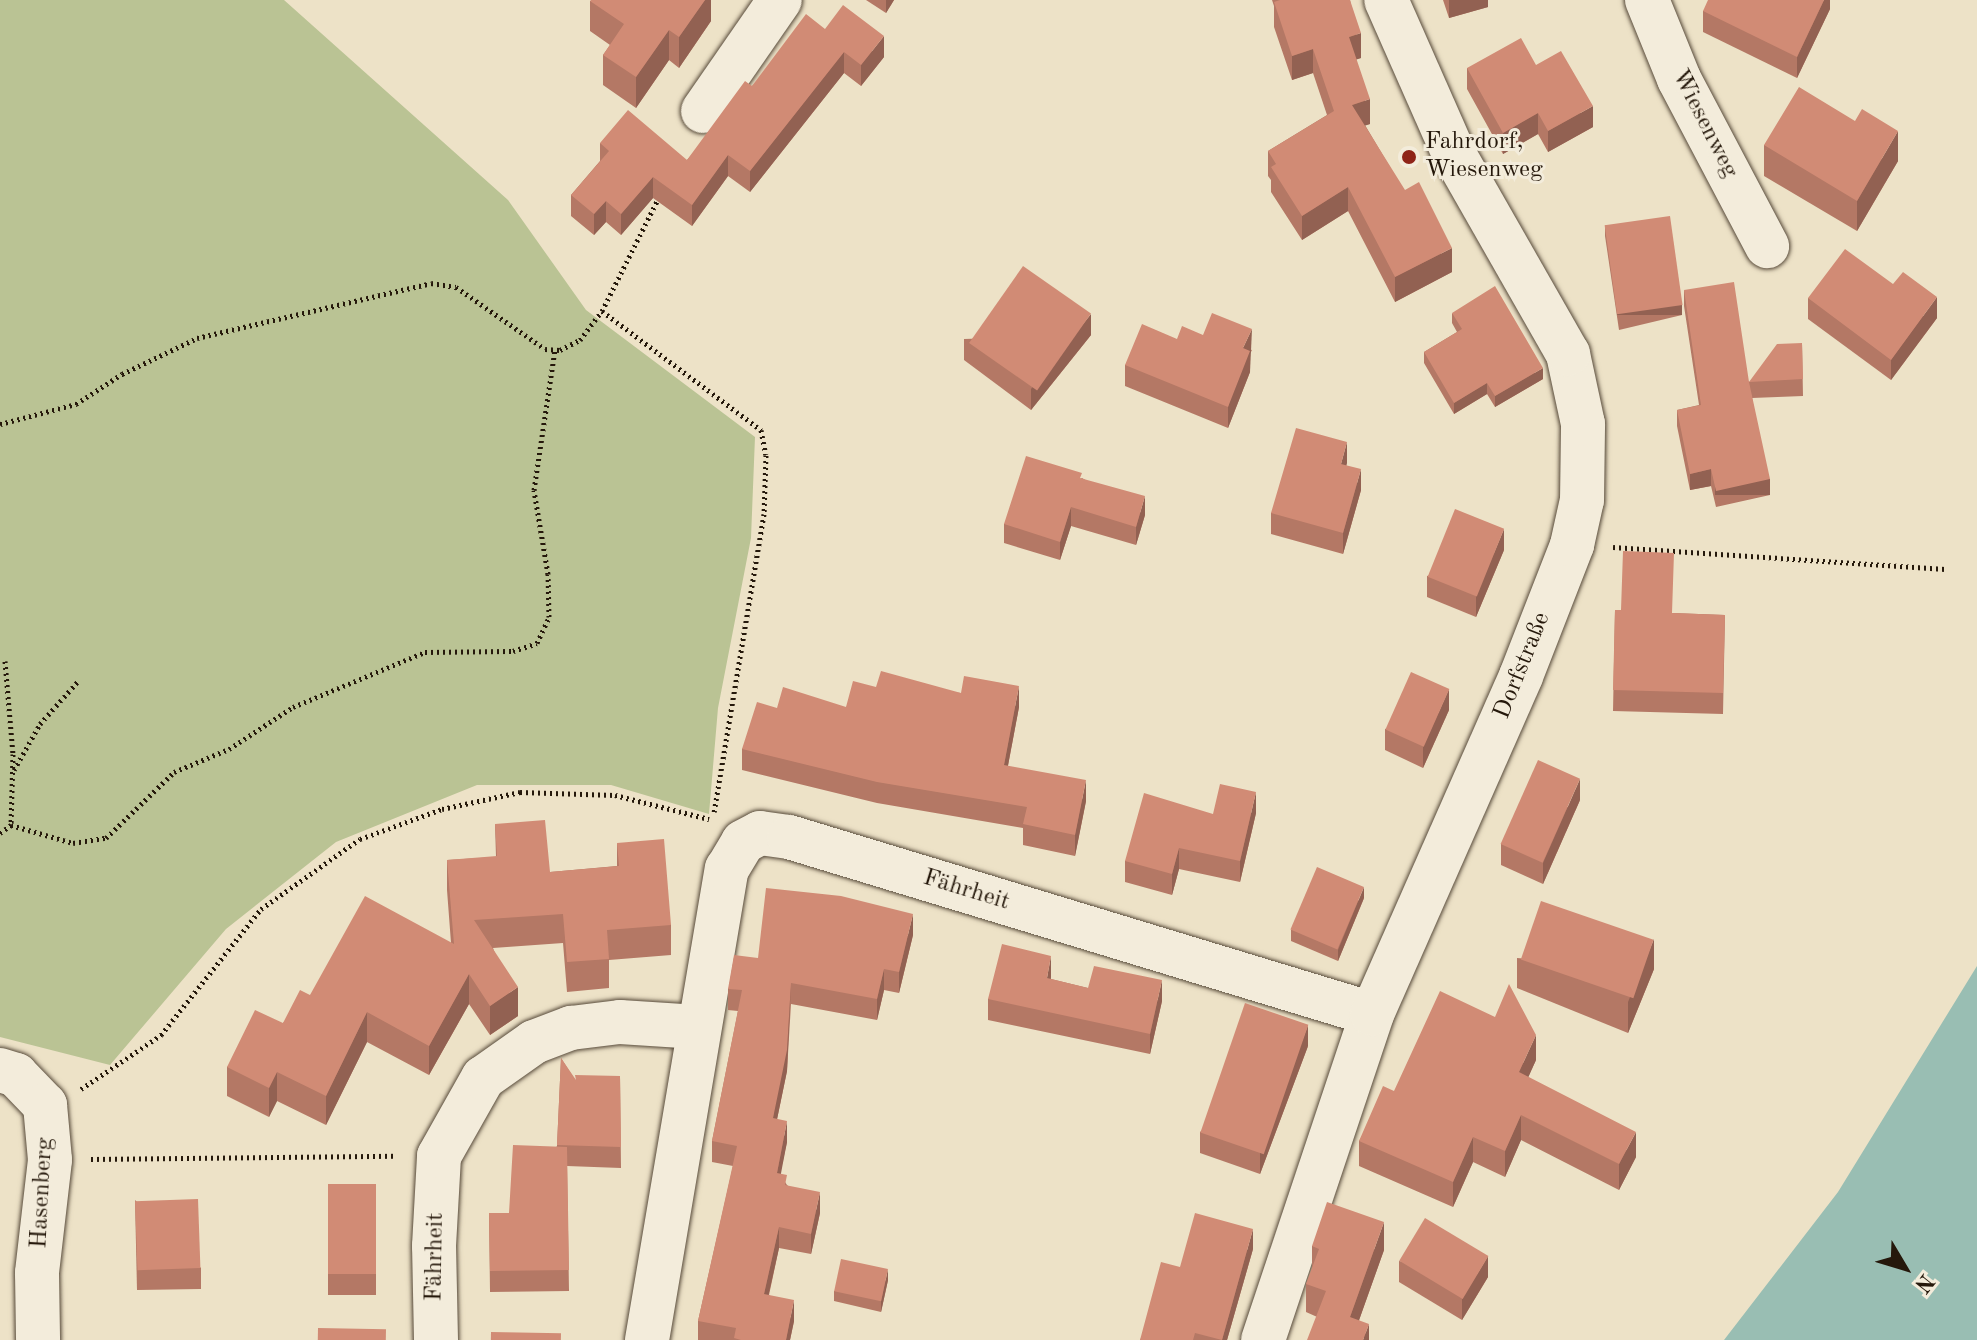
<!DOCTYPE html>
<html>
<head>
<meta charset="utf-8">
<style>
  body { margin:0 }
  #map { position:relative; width:1977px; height:1340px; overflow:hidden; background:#ede2c7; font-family:"Old Standard TT",serif }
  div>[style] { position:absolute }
  .green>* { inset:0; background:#bac394 }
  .water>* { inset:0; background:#99beb3 }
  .path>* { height:5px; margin-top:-2.5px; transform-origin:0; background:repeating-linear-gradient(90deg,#25180b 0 2px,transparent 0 6px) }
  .roads { filter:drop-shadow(0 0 2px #574a3a) drop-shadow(0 0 2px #574a3a) }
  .minor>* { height:44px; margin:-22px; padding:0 22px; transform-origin:22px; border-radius:22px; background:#f3ecdb }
  .wall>* { inset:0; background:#b47865; transform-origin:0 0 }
  .shaded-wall>* { inset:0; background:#926152; transform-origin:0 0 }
  .building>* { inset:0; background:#d18b75; transform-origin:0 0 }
  .dots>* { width:22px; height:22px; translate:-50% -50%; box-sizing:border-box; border:4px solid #f3ecdb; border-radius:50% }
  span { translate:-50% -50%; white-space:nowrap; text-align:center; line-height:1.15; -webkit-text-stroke:6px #f3ecdb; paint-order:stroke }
  .street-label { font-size:24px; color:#25180b }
  .poi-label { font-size:24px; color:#25180b }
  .left { translate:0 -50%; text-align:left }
  .north { position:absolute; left:1865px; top:1228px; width:80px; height:80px; -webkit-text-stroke:6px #f3ecdb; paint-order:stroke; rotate:128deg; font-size:22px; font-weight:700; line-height:32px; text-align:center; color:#25180b }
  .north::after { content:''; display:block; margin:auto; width:28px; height:36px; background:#25180b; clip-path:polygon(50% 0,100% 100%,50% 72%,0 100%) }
</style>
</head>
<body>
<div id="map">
  <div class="green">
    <i style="clip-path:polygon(0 0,284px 0,508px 200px,586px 310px,755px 437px,751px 538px,718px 708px,709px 814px,611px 785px,477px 785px,336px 842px,226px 929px,110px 1065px,0 1037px)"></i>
  </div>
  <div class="water">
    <i style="clip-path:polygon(1977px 966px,1977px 1340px,1724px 1340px,1838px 1192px)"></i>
  </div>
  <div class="path">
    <i style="left:602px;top:311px;width:199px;rotate:36.8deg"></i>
    <i style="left:761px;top:430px;width:25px;rotate:79deg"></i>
    <i style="left:766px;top:455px;width:59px;rotate:91.9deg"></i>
    <i style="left:764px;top:514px;width:302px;rotate:99.5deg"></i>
    <i style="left:0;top:424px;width:79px;rotate:-14.7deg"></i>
    <i style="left:76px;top:404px;width:55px;rotate:-33.1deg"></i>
    <i style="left:122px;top:374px;width:83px;rotate:-25.6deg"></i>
    <i style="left:197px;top:338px;width:240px;rotate:-13.2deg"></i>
    <i style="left:431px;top:283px;width:25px;rotate:9deg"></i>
    <i style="left:456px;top:287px;width:108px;rotate:34.9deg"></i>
    <i style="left:545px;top:349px;width:15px;rotate:4deg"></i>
    <i style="left:560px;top:350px;width:22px;rotate:-27deg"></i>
    <i style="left:580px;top:340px;width:36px;rotate:-53deg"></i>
    <i style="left:602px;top:311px;width:127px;rotate:-63.4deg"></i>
    <i style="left:1613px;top:547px;width:333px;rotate:3.8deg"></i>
    <i style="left:5px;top:661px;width:93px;rotate:85.1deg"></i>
    <i style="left:13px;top:754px;width:71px;rotate:91.6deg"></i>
    <i style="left:14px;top:770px;width:53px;rotate:-60.5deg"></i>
    <i style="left:40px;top:724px;width:59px;rotate:-48.4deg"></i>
    <i style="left:0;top:833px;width:14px;rotate:-36deg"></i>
    <i style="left:11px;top:825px;width:65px;rotate:16.2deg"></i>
    <i style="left:73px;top:843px;width:33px;rotate:-9deg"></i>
    <i style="left:106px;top:838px;width:95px;rotate:-44.1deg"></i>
    <i style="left:174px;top:772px;width:60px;rotate:-22.7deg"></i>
    <i style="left:229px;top:749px;width:77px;rotate:-33.3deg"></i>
    <i style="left:293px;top:707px;width:143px;rotate:-22.6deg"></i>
    <i style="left:425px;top:652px;width:88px;rotate:-0.7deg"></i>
    <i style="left:513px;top:651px;width:25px;rotate:-18deg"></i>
    <i style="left:537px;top:643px;width:29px;rotate:-65deg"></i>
    <i style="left:549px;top:617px;width:43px;rotate:-91.3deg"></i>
    <i style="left:548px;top:574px;width:85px;rotate:-99.5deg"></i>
    <i style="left:534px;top:490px;width:143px;rotate:-81.5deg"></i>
    <i style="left:81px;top:1089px;width:97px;rotate:-34deg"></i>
    <i style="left:161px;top:1035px;width:161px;rotate:-51.6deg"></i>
    <i style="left:261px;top:909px;width:121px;rotate:-35.3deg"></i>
    <i style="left:360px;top:839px;width:87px;rotate:-20.1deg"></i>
    <i style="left:442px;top:809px;width:80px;rotate:-12.3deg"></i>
    <i style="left:520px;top:792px;width:95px;rotate:1.8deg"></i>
    <i style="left:615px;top:795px;width:97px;rotate:14.3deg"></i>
    <i style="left:91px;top:1159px;width:305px;rotate:-0.6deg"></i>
  </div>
  <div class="roads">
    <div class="minor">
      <i style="left:1647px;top:0;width:85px;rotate:67.9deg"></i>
      <i style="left:1679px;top:79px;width:189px;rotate:62.2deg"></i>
      <i style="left:703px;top:111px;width:135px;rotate:-55.3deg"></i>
      <i style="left:0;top:1070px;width:17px;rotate:17deg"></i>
      <i style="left:16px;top:1075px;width:42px;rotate:46deg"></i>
      <i style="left:45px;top:1105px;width:55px;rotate:84.8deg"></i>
      <i style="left:50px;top:1160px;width:114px;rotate:96.6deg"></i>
      <i style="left:37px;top:1273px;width:67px;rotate:89.1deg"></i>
      <i style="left:436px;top:1340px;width:94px;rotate:-91.2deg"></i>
      <i style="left:434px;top:1246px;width:90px;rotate:-86.8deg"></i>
      <i style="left:439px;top:1156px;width:90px;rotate:-60.6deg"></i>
      <i style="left:483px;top:1078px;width:62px;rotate:-35.2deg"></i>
      <i style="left:534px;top:1042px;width:40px;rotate:-21deg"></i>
      <i style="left:571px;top:1028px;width:49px;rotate:-7deg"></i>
      <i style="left:620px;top:1022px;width:78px;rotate:3.7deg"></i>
      <i style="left:647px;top:1340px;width:478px;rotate:-80.4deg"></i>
      <i style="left:727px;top:869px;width:31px;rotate:-59deg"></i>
      <i style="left:743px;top:842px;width:19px;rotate:-28deg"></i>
      <i style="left:760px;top:833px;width:29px;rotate:8deg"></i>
      <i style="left:789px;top:837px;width:609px;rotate:16.89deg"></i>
      <i style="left:1263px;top:1340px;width:344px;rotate:-71.5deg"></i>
      <i style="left:1372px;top:1014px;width:369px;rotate:-66.2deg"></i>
      <i style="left:1521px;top:676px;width:141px;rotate:-68.7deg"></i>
      <i style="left:1572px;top:545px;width:46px;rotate:-77.5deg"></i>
      <i style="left:1582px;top:500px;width:76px;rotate:-89.2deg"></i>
      <i style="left:1583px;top:424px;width:72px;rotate:-102.1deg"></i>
      <i style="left:1568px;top:354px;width:230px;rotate:-119.7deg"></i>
      <i style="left:1454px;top:154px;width:168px;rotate:-113.8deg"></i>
    </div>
  </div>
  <div class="wall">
    <i style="clip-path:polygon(711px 0,711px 21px,679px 68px,669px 60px,636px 108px,603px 85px,603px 55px,610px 45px,590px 31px,590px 1px)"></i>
    <i style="clip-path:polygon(866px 0,894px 0,886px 13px)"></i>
    <i style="clip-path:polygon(1272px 0,1350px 0,1361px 58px,1356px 59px,1370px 124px,1365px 125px,1452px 272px,1395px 302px,1348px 211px,1302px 240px,1271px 192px,1271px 180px,1268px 176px,1268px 151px,1327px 115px,1313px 73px,1292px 80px,1274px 27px,1274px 6px)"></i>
    <i style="clip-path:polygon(1443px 0,1488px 0,1488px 7px,1449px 18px)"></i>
    <i style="clip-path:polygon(1830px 0,1830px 9px,1797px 78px,1703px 32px,1703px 11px)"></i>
    <i style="clip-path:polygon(825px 29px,884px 57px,861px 86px,844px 73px,750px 192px,728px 176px,692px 226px,653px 198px,621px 235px,606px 222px,594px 235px,571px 216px,571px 195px,600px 161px,600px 143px,687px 160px,752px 86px)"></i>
    <i style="clip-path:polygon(1536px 65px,1593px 127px,1548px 152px,1538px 134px,1503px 154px,1467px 89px,1467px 68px)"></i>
    <i style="clip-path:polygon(1764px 145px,1898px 161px,1857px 231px,1764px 176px)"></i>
    <i style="clip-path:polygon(1605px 225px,1682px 315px,1619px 330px,1605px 236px)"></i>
    <i style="clip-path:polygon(1684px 290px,1749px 382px,1802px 343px,1803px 396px,1752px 398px,1770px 495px,1716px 507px,1711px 486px,1690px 490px,1677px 426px,1677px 410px,1699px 405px,1684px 306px)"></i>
    <i style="clip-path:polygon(1808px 298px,1937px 318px,1891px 380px,1808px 319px)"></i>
    <i style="clip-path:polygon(1452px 313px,1543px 379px,1495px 407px,1487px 394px,1454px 414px,1424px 363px,1424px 352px,1457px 332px,1452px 323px)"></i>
    <i style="clip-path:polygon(1091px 335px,1031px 410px,964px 360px,964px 339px)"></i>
    <i style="clip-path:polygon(1203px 335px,1252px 350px,1250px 354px,1250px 372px,1228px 428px,1125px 386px,1125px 365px,1177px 339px)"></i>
    <i style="clip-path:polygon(1347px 463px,1346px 465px,1361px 490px,1343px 554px,1271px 534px,1271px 513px)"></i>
    <i style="clip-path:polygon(1082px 478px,1145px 515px,1136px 545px,1071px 526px,1060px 560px,1004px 543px,1004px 524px)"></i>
    <i style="clip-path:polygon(1504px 550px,1476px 617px,1427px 597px,1427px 576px)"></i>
    <i style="clip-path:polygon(1615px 610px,1673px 613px,1725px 615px,1723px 714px,1613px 711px)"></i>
    <i style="clip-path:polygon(876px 687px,961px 693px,1019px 707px,1008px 766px,1086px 801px,1075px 856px,1023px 845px,1023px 828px,877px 803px,742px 770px,742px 749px,777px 708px,846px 707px)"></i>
    <i style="clip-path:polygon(1449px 710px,1423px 768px,1385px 750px,1385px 729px)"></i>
    <i style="clip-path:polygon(1580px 800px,1543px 884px,1501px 865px,1501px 844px)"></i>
    <i style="clip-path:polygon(1256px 813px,1240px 882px,1179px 869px,1172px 895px,1125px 882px,1125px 861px,1213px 814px)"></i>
    <i style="clip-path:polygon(495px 824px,550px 872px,617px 866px,617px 843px,671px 925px,671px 955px,609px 960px,609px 988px,567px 992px,563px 943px,493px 948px,518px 1016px,490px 1035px,469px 1004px,429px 1075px,367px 1042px,326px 1125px,277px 1101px,269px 1117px,227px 1096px,227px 1067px,283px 1023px,310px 995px,451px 943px,447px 890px,447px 860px,496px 857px)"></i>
    <i style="clip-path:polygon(1364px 898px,1338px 961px,1291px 941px,1291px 930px)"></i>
    <i style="clip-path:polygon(913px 935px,899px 993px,884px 990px,877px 1020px,791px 1004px,787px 1071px,777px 1119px,787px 1142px,780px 1174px,787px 1185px,820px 1213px,811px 1254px,779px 1248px,769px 1295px,794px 1321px,790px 1340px,698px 1340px,698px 1321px,733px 1166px,712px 1162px,712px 1141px,738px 1011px,728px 1010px,728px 989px,758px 958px)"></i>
    <i style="clip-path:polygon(1517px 958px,1654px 969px,1628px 1033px,1517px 988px)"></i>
    <i style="clip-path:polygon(1051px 977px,1051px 979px,1088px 988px,1162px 1001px,1150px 1054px,988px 1020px,988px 999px)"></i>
    <i style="clip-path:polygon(1308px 1046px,1260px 1174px,1200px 1153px,1200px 1132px)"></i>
    <i style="clip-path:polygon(561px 1058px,575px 1080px,620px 1076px,621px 1168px,567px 1166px,569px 1291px,490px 1292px,489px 1213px,509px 1213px,557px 1146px)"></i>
    <i style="clip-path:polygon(1536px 1060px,1528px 1077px,1636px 1157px,1619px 1190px,1521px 1140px,1505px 1177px,1473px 1162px,1453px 1207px,1359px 1166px,1359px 1141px,1394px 1091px)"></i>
    <i style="left:328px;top:1184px;width:48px;height:111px"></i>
    <i style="clip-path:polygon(135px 1200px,201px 1268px,201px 1289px,137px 1290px)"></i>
    <i style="clip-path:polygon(1312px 1246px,1384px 1250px,1359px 1320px,1369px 1340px,1306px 1312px,1306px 1284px,1312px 1270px)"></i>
    <i style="clip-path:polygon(1253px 1249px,1227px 1340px,1140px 1340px,1180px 1267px)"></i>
    <i style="clip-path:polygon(1399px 1261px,1488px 1277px,1462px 1320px,1399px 1282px)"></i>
    <i style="clip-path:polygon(888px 1280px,881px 1312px,834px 1301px,834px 1291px)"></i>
  </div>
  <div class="shaded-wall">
    <i style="clip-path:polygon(705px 0,711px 0,711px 21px,679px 68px,679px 37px)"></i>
    <i style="clip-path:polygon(886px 0,894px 0,886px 13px)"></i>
    <i style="clip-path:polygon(1449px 0,1488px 0,1488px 7px,1449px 18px)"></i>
    <i style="clip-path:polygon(1824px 0,1830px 0,1830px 9px,1797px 78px,1797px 57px)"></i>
    <i style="clip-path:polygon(669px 30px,669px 60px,636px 108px,636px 77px)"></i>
    <i style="clip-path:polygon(1361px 33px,1361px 58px,1349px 62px,1349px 37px)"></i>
    <i style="clip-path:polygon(884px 36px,884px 57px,861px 86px,861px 65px)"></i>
    <i style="clip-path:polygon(1313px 49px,1313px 73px,1292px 80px,1292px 56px)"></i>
    <i style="clip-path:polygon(844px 52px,844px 73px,750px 192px,750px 171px)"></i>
    <i style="clip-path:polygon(1370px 99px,1370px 124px,1352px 130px,1352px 105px)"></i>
    <i style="clip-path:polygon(1593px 106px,1593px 127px,1548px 152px,1548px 131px)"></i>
    <i style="clip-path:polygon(1538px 113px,1538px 134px,1503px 154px,1503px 133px)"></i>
    <i style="clip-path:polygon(1898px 131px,1898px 161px,1857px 231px,1857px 201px)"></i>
    <i style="clip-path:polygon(728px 155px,728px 176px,692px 226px,692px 205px)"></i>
    <i style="clip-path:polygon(653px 177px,653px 198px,621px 235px,621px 214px)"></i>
    <i style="clip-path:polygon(1348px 187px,1348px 211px,1302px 240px,1302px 216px)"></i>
    <i style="clip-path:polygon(606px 201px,606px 222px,594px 235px,594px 214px)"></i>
    <i style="clip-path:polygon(1452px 248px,1452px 272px,1395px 302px,1395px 277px)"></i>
    <i style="clip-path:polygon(1937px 297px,1937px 318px,1891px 380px,1891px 360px)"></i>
    <i style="left:1682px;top:305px;width:10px;height:65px;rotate:90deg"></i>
    <i style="clip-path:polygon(1091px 314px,1091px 335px,1031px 410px,1031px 389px)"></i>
    <i style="clip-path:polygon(1252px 329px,1250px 372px,1228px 428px,1228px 407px,1243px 348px)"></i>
    <i style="clip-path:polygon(1543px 368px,1543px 379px,1495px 407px,1495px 396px)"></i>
    <i style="clip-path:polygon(1487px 383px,1487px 394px,1454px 414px,1454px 403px)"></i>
    <i style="clip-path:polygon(1347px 442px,1347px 463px,1341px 485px,1341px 464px)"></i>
    <i style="clip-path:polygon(1361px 469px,1361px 490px,1343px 554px,1343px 533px)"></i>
    <i style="clip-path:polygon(1711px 469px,1711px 486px,1690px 490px,1690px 474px)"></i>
    <i style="left:1770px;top:479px;width:16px;height:55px;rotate:90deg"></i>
    <i style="clip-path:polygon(1145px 496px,1145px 515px,1136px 545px,1136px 527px)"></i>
    <i style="clip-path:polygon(1071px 507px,1071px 526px,1060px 560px,1060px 542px)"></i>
    <i style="clip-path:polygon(1504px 529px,1504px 550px,1476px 617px,1476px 596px)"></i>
    <i style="clip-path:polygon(1019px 686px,1019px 707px,1004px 786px,1004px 765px)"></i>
    <i style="clip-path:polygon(1449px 689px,1449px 710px,1423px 768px,1423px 747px)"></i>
    <i style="clip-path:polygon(1580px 779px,1580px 800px,1543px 884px,1543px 863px)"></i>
    <i style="clip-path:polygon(1086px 780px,1086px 801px,1075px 856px,1075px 835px)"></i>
    <i style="clip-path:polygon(1256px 792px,1256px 813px,1240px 882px,1240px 861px)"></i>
    <i style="clip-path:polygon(1179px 848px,1179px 869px,1172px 895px,1172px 874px)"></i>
    <i style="clip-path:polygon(1364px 887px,1364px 898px,1338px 961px,1338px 950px)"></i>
    <i style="clip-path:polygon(913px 914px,913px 935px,899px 993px,899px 972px)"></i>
    <i style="clip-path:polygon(1654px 939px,1654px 969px,1628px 1033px,1628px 1002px)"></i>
    <i style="clip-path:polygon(1051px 956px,1051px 977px,1047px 999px,1047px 978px)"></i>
    <i style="clip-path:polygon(884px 969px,884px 990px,877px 1020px,877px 999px)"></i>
    <i style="clip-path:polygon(469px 974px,469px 1004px,429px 1075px,429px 1046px)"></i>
    <i style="clip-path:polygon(1162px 980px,1162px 1001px,1150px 1054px,1150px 1034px)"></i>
    <i style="clip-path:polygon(791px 983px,787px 1071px,773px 1139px,773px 1118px)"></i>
    <i style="clip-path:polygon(518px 987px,518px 1016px,490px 1035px,490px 1006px)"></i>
    <i style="clip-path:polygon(367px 1012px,367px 1042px,326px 1125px,326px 1096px)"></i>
    <i style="clip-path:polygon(1308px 1025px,1308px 1046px,1260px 1174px,1260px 1153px)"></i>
    <i style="clip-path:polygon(1536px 1035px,1536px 1060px,1519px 1098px,1519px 1072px)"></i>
    <i style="clip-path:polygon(277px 1072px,277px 1101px,269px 1117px,269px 1088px)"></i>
    <i style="clip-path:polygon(1521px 1115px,1521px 1140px,1505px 1177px,1505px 1151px)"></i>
    <i style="clip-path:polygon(787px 1121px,787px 1142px,777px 1194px,777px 1173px)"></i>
    <i style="clip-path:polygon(1636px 1132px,1636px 1157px,1619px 1190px,1619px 1164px)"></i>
    <i style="clip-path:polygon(1473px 1137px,1473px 1162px,1453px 1207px,1453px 1182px)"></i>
    <i style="clip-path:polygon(820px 1192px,820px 1213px,811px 1254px,811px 1234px)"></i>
    <i style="clip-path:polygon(1384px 1222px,1384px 1250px,1352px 1340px,1350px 1317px)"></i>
    <i style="clip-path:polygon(779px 1227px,779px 1248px,764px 1315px,764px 1294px)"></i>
    <i style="clip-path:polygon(1253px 1229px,1253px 1249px,1227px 1340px,1222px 1340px)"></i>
    <i style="clip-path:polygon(1488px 1256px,1488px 1277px,1462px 1320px,1462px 1299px)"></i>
    <i style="clip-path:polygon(888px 1269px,888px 1280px,881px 1312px,881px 1301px)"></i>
    <i style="clip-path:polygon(794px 1300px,794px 1321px,790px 1340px,786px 1340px)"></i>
    <i style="clip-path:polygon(1369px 1324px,1369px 1340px,1363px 1340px)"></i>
  </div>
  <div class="building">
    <i style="clip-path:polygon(591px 0,705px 0,679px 37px,669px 30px,636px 77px,603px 55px,624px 24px,590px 1px)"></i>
    <i style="clip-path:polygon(1280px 0,1350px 0,1361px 33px,1349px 37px,1370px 99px,1352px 105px,1405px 190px,1419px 182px,1452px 248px,1395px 277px,1348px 187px,1302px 216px,1271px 167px,1276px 164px,1268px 151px,1334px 111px,1313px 49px,1292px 56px,1274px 2px)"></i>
    <i style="clip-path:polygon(1708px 0,1824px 0,1797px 57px,1703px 11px)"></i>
    <i style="clip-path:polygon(843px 5px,884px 36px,861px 65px,844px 52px,750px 171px,728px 155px,692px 205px,653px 177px,621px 214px,606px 201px,594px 214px,571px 195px,609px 151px,600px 143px,628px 110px,687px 160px,745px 81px,752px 86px,806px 14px,825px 29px)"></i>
    <i style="clip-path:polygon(1521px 38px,1536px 65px,1561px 51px,1593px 106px,1548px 131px,1538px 113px,1503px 133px,1467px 68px)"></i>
    <i style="clip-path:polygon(1799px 87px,1855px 121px,1862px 109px,1898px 131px,1857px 201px,1764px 145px)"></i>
    <i style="left:1670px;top:216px;width:90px;height:66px;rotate:82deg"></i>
    <i style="clip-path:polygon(1845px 249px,1893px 284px,1903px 272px,1937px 297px,1891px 360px,1808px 298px)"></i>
    <i style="left:1023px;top:266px;width:83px;height:94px;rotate:35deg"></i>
    <i style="clip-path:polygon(1734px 282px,1749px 382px,1777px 344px,1802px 343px,1803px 379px,1749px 382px,1770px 479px,1716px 491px,1711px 469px,1690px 474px,1677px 410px,1701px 405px,1684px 290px)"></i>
    <i style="clip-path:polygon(1495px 286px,1543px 368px,1495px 396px,1487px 383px,1454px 403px,1424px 352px,1462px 329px,1452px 313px)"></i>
    <i style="clip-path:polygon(1212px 313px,1252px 329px,1243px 348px,1250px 351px,1228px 407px,1125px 365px,1142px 324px,1177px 339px,1182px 326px,1203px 335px)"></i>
    <i style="clip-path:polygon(1296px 428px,1347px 442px,1341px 464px,1361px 469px,1343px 533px,1271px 513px)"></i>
    <i style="clip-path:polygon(1026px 456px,1082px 473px,1080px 478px,1145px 496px,1136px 527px,1071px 507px,1060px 542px,1004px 524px)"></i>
    <i style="left:1455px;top:509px;width:53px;height:73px;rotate:22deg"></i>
    <i style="clip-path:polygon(1623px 551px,1674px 553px,1672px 613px,1725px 615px,1723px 693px,1613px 690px,1615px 610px,1621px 610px)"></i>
    <i style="clip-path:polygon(881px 671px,961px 693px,964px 676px,1019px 686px,1004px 765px,1086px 780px,1075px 835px,1023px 824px,1027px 807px,877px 782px,742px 749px,757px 702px,777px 708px,783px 687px,846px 707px,853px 681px,876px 687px)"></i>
    <i style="left:1411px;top:672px;width:42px;height:63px;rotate:24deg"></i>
    <i style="left:1538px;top:760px;width:46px;height:92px;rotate:24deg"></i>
    <i style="clip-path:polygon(1220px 784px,1256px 792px,1240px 861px,1179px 848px,1172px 874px,1125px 861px,1144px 793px,1213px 814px)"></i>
    <i style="clip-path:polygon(545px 820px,550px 872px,619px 866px,617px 843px,664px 839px,671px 925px,607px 930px,609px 959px,567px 962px,563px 914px,474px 920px,518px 987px,490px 1006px,469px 974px,429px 1046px,367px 1012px,326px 1096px,277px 1072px,269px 1088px,227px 1067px,255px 1010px,283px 1023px,300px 990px,310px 995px,365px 896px,454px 944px,447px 860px,497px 856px,495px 824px)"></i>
    <i style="left:1317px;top:867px;width:51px;height:68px;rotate:23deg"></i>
    <i style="clip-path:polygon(766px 888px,841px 896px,913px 914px,899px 972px,884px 969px,877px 999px,791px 983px,787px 1050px,773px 1118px,787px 1121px,777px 1173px,787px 1175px,785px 1185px,820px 1192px,811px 1234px,779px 1227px,764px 1294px,794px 1300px,786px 1340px,741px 1340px,734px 1338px,736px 1328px,698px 1321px,737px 1146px,712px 1141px,742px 990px,728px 989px,734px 955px,758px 958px)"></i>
    <i style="left:1541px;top:901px;width:119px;height:62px;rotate:19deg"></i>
    <i style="clip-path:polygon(1002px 944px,1051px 956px,1047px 978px,1088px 988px,1094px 966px,1162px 980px,1150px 1034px,988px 999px)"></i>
    <i style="clip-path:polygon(1509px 984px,1536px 1035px,1519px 1072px,1636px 1132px,1619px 1164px,1521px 1115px,1505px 1151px,1473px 1137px,1453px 1182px,1359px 1141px,1383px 1086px,1394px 1091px,1440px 991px,1495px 1017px)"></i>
    <i style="left:1245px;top:1003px;width:67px;height:137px;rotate:19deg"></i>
    <i style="clip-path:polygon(561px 1058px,576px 1080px,575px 1075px,620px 1076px,621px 1147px,557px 1145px)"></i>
    <i style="clip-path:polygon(513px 1145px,567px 1147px,569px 1270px,490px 1271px,489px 1213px,509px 1213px)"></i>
    <i style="left:328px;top:1184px;width:48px;height:90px"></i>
    <i style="left:198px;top:1199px;width:69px;height:63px;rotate:88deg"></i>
    <i style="clip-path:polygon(1327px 1202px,1384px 1222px,1350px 1317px,1369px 1324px,1363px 1340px,1307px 1340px,1326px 1291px,1306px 1284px,1319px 1249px,1312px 1246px)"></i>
    <i style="clip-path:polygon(1195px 1213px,1253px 1229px,1222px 1340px,1195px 1333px,1193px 1340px,1140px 1340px,1161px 1262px,1180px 1267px)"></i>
    <i style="left:1425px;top:1218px;width:74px;height:50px;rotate:31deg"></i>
    <i style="left:841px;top:1259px;width:48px;height:33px;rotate:12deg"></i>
    <i style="left:318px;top:1328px;width:68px;height:12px;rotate:1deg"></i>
    <i style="left:491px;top:1332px;width:70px;height:8px;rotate:1deg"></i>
  </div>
  <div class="dots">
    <i style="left:1409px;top:157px;background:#8f2418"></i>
  </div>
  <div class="street-label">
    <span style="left:1704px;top:124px;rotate:63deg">Wiesenweg</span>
    <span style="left:1523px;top:666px;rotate:-68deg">Dorfstraße</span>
    <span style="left:966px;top:891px;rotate:17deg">Fährheit</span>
    <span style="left:43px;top:1193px;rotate:-87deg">Hasenberg</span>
    <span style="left:436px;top:1257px;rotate:-89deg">Fährheit</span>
  </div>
  <div class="poi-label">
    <span class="left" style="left:1425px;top:157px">Fahrdorf,<br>Wiesenweg</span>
  </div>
  <div class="north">N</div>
</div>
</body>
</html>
